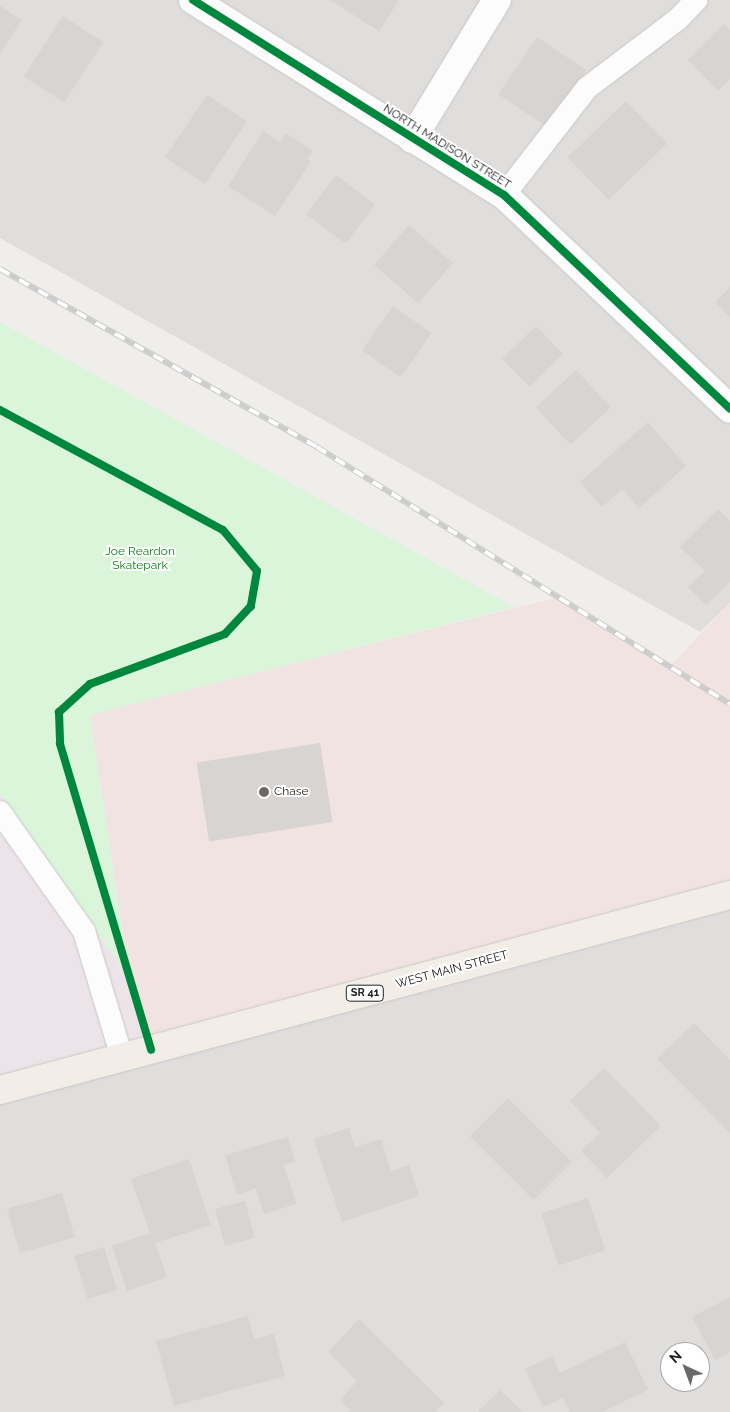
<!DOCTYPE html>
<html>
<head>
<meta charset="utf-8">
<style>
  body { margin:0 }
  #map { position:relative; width:730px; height:1412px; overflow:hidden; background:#f0eeeb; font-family:Raleway,sans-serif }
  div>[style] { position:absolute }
  .residential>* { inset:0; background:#dfdedc }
  .commercial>* { inset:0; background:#f1e3e1 }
  .industrial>* { inset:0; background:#ede4e9 }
  .park>* { inset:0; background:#daf5da }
  .building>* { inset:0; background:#d7d4d2; transform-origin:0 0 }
  .roads { filter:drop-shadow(0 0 1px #c9c8c7) drop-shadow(0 0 1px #c9c8c7) }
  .lane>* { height:22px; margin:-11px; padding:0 11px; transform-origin:11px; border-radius:11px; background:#fdfcfc }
  .street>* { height:28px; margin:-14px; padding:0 14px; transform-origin:14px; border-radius:14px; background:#fdfcfc }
  .primary>* { height:28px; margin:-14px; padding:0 14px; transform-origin:14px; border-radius:14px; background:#f3ede7 }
  .rail>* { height:5.5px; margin-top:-2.75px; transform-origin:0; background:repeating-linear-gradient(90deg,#fff 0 11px,#ccc 0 22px); box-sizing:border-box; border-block:1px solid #ccc }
  .cycleway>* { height:8px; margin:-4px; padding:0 4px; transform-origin:4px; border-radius:4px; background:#00873e }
  .dots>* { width:14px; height:14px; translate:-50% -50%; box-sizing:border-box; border:2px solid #fff; border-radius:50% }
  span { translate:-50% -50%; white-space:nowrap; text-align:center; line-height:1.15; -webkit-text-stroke:4px #fff; paint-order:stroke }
  .shield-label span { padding:1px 4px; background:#fff; border:1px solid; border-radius:4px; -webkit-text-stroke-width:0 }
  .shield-label { font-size:11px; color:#222; font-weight:700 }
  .street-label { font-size:12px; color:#222 }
  .park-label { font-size:12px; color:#0c8416 }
  .poi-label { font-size:12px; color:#222 }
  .left { translate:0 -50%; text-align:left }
  .north { position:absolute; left:660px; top:1342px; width:50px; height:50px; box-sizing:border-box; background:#fff; border:1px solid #a7a7a7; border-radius:50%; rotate:317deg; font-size:14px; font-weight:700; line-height:20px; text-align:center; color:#222 }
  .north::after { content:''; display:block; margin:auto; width:18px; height:22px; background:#6a6968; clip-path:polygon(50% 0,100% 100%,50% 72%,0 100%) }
</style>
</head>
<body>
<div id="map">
  <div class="residential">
    <i style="clip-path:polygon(0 0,730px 0,730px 603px,700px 632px,0 238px)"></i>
    <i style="clip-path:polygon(evenodd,730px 895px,730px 1412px,0 1412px,0 1090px,730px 895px,670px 1352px,700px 1352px,700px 1382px,670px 1382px,670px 1352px)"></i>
  </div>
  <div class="commercial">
    <i style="clip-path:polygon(559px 597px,670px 666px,730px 603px,730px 895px,151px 1050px,130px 979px,90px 715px)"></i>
  </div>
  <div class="industrial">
    <i style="clip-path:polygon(0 793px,130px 979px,151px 1050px,0 1090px)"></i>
  </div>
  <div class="park">
    <i style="clip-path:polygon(0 322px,514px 607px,90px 715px,130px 979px,0 793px)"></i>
  </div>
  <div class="building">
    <i style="clip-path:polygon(330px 0,399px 0,379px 31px)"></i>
    <i style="clip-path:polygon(0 6px,22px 20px,0 54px)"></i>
    <i style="left:63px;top:16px;width:48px;height:72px;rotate:33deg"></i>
    <i style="clip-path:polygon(724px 24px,730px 30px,730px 79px,718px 91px,688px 60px)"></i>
    <i style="left:537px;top:37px;width:59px;height:69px;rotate:34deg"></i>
    <i style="left:207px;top:95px;width:48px;height:75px;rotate:34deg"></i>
    <i style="left:626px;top:101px;width:59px;height:81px;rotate:46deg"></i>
    <i style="clip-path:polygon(263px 131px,280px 142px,286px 133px,313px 151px,307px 159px,311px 162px,275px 216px,228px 186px)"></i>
    <i style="left:336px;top:175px;width:49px;height:49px;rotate:37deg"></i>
    <i style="left:409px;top:225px;width:58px;height:53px;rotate:41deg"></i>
    <i style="clip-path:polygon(730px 287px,730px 317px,715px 302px)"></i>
    <i style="left:393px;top:306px;width:47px;height:54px;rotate:35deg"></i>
    <i style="left:536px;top:326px;width:39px;height:47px;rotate:46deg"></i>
    <i style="left:576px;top:370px;width:51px;height:55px;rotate:47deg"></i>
    <i style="clip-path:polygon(648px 422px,686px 466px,639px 508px,622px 489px,602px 507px,580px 482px)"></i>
    <i style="clip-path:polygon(718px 509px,730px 521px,730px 582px,706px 605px,688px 587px,705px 571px,680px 547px)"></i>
    <i style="left:320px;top:743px;width:80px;height:125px;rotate:81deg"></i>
    <i style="clip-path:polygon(694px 1023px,730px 1060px,730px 1133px,657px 1059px)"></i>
    <i style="clip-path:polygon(604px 1068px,661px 1126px,607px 1178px,581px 1151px,600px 1133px,570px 1101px)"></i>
    <i style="left:508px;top:1098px;width:90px;height:54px;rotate:45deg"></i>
    <i style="clip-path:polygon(349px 1128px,355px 1147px,381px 1139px,391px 1171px,409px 1165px,419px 1196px,342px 1222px,314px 1139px)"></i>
    <i style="clip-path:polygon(288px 1137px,295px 1162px,284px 1165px,296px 1204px,264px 1214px,256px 1188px,237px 1195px,225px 1155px)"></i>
    <i style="clip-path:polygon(189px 1159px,211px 1225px,155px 1243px,167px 1277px,127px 1291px,112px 1246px,150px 1233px,131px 1179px)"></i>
    <i style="left:62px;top:1193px;width:46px;height:57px;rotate:74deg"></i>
    <i style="left:588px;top:1198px;width:55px;height:49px;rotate:72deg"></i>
    <i style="left:245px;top:1201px;width:38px;height:31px;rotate:75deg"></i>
    <i style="left:104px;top:1247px;width:45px;height:31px;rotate:73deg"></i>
    <i style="clip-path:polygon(730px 1297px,730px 1352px,715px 1360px,692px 1317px)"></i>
    <i style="clip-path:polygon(248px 1316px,254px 1339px,274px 1334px,285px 1376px,174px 1406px,156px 1341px)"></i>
    <i style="clip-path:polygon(359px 1319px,444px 1403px,435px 1412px,352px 1412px,340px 1400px,357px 1381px,328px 1352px)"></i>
    <i style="clip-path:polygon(625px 1342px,648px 1390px,602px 1412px,570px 1412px,563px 1398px,543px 1407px,525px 1369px,552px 1356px,560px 1373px)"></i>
    <i style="clip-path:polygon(500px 1390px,523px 1412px,478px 1412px)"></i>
  </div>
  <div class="roads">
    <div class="lane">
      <i style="left:504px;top:195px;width:135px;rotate:-52.2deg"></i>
      <i style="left:587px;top:88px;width:113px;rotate:-37.1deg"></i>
      <i style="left:677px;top:20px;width:28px;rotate:-46deg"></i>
      <i style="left:0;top:812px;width:146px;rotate:54.8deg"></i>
      <i style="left:84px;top:931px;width:133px;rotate:73.3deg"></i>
    </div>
    <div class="street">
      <i style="left:193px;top:0;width:367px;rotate:32.1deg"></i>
      <i style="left:504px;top:195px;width:311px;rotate:43.4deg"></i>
      <i style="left:412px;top:139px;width:163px;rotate:-58.6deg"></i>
    </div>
    <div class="primary">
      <i style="left:0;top:1090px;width:756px;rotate:-14.96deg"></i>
    </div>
  </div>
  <div class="rail">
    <i style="left:0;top:269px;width:364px;rotate:29.3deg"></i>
    <i style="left:317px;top:447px;width:486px;rotate:31.9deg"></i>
  </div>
  <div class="cycleway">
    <i style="left:193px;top:0;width:367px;rotate:32.1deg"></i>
    <i style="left:504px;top:195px;width:311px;rotate:43.4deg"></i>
    <i style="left:0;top:410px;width:253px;rotate:28.3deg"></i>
    <i style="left:223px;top:530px;width:53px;rotate:50.3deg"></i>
    <i style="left:257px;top:571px;width:36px;rotate:100deg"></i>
    <i style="left:251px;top:606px;width:38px;rotate:133deg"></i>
    <i style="left:225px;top:634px;width:144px;rotate:159.7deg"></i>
    <i style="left:90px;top:684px;width:42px;rotate:137.9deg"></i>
    <i style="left:59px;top:712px;width:32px;rotate:88deg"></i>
    <i style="left:60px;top:744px;width:319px;rotate:73.4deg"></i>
  </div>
  <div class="dots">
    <i style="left:264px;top:792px;background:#6a6968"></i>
  </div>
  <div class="shield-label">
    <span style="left:365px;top:993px">SR 41</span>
  </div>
  <div class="street-label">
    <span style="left:447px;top:147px;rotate:32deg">NORTH MADISON STREET</span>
    <span style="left:452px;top:970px;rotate:-15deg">WEST MAIN STREET</span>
  </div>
  <div class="park-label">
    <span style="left:140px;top:559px">Joe Reardon<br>Skatepark</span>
  </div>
  <div class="poi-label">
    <span class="left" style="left:274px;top:792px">Chase</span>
  </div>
  <div class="north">N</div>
</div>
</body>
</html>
